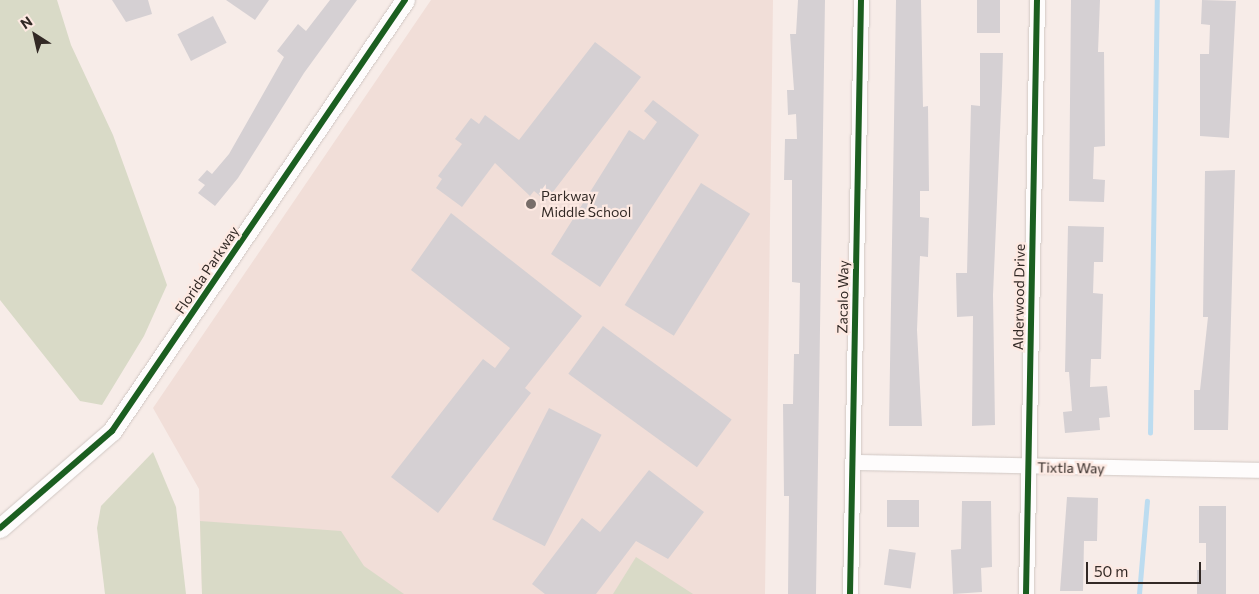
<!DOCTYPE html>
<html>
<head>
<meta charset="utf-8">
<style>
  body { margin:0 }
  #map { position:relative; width:1259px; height:594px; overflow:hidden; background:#f7ece8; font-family:Commissioner,sans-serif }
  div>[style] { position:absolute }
  .built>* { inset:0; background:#f1ded8 }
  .green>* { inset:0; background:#d9dac7 }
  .stream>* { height:4.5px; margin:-2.25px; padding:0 2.25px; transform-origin:2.25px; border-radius:2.25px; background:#bcdcf0 }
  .building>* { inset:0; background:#d5d0d3; transform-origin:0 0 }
  .roads { filter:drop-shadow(0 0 1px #d1c8c4) drop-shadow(0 0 1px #d1c8c4) }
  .minor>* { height:15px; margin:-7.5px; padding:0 7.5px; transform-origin:7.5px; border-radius:7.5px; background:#fefcfc }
  .tertiary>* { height:19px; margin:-9.5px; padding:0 9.5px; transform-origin:9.5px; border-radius:9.5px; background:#fefcfc }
  .cycleway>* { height:6px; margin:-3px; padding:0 3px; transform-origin:3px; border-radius:3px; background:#1b5e20 }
  .dots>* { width:14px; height:14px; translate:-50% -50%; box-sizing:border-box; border:2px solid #fde9e2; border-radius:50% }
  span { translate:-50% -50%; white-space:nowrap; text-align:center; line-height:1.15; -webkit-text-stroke:4.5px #fde9e2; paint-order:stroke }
  .poi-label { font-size:14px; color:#322925 }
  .left { translate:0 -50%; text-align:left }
  .street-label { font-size:14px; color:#322925 }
  .north { position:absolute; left:10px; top:10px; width:50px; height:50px; -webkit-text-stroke:4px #fde9e2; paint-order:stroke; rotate:325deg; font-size:14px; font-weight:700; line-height:20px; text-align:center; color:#322925 }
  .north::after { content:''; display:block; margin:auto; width:18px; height:22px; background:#322925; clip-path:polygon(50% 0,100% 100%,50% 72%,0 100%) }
  .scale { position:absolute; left:1086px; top:562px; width:115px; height:22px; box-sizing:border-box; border:2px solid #322925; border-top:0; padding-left:6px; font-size:15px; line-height:18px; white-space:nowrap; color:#322925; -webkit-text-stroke:4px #fde9e2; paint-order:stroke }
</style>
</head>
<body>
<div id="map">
  <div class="built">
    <i style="clip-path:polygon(431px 0,773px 0,765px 594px,202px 594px,199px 489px,153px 408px)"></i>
  </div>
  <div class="green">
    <i style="clip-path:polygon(0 0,57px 0,71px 45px,113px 135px,167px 285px,144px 336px,102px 405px,80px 401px,0 300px)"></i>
    <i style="clip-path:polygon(153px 452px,176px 507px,186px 594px,105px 594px,97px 528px,101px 506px)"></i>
    <i style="clip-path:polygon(200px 521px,341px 531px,364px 566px,404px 594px,202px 594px)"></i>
    <i style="clip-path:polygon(636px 557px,693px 594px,613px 594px)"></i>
  </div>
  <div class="stream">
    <i style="left:1150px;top:433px;width:433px;rotate:-89.1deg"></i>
    <i style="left:1139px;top:594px;width:93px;rotate:-85.1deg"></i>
  </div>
  <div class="building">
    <i style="clip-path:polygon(112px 0,148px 0,152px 14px,126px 22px)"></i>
    <i style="clip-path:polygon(226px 0,269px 0,255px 20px)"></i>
    <i style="clip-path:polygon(330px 0,357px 0,304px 73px,238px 178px,215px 206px,198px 193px,205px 185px,198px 180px,207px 170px,212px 174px,229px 154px,284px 57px,277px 51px,298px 24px,306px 31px)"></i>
    <i style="clip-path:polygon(798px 0,825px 0,816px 594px,788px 594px,789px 496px,784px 496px,783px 404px,793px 404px,794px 354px,799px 354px,800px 283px,792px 282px,792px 180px,784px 180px,785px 139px,797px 139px,796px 114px,788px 115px,787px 90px,794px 90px,790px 34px,796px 34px)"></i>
    <i style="clip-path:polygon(896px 0,921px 0,923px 107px,928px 106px,929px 191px,920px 191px,920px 217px,929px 218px,928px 257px,920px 256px,917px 330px,922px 426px,889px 426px)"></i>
    <i style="left:977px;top:0;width:23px;height:33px"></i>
    <i style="clip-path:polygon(1071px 0,1100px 0,1098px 52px,1104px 52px,1105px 146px,1094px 147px,1093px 179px,1105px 180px,1104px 202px,1069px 201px)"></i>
    <i style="clip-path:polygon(1202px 0,1236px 1px,1229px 138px,1200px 136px,1200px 54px,1209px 54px,1210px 25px,1201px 24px)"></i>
    <i style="left:213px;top:16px;width:30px;height:40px;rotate:63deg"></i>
    <i style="clip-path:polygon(595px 42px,641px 77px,546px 201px,534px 191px,530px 196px,495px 163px,462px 207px,436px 188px,442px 179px,438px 176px,462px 144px,455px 139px,471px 118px,479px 124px,485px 115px,519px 140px)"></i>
    <i style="clip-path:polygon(980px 53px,1003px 53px,1002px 86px,993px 295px,995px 425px,972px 426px,973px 316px,957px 317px,956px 273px,967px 273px,971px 105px,980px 106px)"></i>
    <i style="clip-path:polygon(653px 100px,699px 135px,600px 287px,551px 254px,629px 130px,644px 140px,657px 122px,644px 111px)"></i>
    <i style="clip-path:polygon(1235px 170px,1228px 430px,1194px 430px,1194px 390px,1200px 390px,1208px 317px,1203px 317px,1205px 171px)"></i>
    <i style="left:701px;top:183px;width:58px;height:144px;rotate:32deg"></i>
    <i style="clip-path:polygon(451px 213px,582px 316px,525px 388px,531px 393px,438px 513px,391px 477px,483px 359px,495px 368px,510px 348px,411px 270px)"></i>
    <i style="clip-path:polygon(1068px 226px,1104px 227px,1103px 262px,1094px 262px,1093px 293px,1103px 294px,1101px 359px,1091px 359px,1090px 387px,1107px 386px,1110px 417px,1099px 418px,1100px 430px,1065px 433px,1063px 412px,1072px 411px,1069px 372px,1065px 372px)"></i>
    <i style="left:603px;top:326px;width:159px;height:59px;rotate:36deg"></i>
    <i style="left:549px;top:408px;width:59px;height:125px;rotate:27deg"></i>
    <i style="clip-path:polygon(649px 470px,704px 512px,668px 559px,636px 541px,596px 594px,545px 594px,532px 584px,582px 518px,600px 532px)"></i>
    <i style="clip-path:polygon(1067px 497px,1098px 498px,1097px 541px,1084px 541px,1083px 591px,1060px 591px)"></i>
    <i style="left:887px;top:500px;width:32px;height:27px"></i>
    <i style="clip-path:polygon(962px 501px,991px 501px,992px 567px,981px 568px,982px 592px,953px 594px,951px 550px,961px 549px)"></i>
    <i style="clip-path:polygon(1199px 506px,1226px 506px,1226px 594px,1197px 594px,1197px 570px,1206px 570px,1206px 543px,1199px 543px)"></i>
    <i style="left:889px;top:549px;width:27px;height:36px;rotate:8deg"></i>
  </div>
  <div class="roads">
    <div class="minor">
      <i style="left:853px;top:462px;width:406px;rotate:1.1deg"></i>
      <i style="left:850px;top:594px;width:594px;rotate:-88.94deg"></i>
      <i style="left:1026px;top:594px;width:594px;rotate:-88.94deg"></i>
    </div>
    <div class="tertiary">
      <i style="left:0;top:528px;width:148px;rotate:-40.9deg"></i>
      <i style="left:112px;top:431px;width:521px;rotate:-55.79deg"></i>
    </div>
  </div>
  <div class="cycleway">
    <i style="left:0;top:528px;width:148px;rotate:-40.9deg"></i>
    <i style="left:112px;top:431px;width:521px;rotate:-55.79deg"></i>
    <i style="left:850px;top:594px;width:594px;rotate:-88.94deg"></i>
    <i style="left:1026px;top:594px;width:594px;rotate:-88.94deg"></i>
  </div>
  <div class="dots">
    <i style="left:531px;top:204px;background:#776d69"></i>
  </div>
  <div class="poi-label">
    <span class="left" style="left:541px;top:204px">Parkway<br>Middle School</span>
  </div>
  <div class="street-label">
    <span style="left:207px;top:270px;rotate:-56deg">Florida Parkway</span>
    <span style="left:843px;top:297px;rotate:-89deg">Zacalo Way</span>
    <span style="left:1019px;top:297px;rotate:-89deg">Alderwood Drive</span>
    <span style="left:1071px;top:468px;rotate:1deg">Tixtla Way</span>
  </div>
  <div class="north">N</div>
  <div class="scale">50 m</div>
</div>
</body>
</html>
